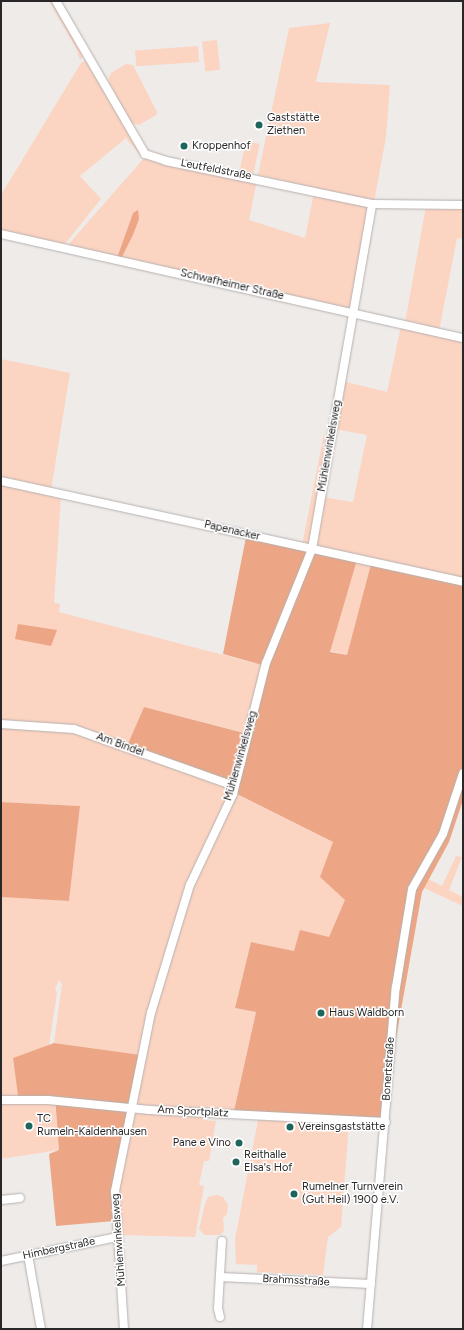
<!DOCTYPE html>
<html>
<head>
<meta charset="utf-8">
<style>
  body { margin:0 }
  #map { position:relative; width:464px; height:1330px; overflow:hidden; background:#efebe9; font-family:Figtree,sans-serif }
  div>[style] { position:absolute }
  .green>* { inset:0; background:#fcd4c2; transform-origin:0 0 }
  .forest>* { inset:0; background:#eda685 }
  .roads { filter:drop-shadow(0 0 1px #b5b1af) drop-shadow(0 0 1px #b5b1af) }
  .minor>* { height:8px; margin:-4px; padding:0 4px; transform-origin:4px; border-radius:4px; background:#fff }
  .dots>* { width:11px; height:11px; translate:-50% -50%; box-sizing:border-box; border:2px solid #fff; border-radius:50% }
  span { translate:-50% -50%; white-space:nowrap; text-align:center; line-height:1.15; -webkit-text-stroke:3px #fff; paint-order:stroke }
  .poi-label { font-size:11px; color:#292727 }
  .left { translate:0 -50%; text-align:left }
  .right { translate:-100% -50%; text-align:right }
  .street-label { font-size:11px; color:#292727 }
  .frame { position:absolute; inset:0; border:2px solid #292727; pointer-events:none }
</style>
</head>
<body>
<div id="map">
  <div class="green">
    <i style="clip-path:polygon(49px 1px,55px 1px,85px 54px,80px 60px,77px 50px)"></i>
    <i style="clip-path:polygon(330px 23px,316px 82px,390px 85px,386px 137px,374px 202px,258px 175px,289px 28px)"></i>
    <i style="left:217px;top:40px;width:30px;height:15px;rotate:84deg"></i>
    <i style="left:198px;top:46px;width:16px;height:63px;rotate:86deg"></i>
    <i style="clip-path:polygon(87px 59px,141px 156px,126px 138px,80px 176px,101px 199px,64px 245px,1px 231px,1px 195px,81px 63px)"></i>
    <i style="clip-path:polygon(126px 64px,133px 65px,157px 112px,156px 115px,139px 125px,131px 123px,108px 80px,111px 73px)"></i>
    <i style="left:246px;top:141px;width:14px;height:30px;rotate:12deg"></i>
    <i style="clip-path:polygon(145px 157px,257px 180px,249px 220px,305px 238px,314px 192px,368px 207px,350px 310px,121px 259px,133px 235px,138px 211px,133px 213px,117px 258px,67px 246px)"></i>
    <i style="clip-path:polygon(426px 206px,463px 207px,463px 239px,457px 238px,439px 331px,405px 323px)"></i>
    <i style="clip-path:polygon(401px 326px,463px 340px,463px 582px,315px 546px,323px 497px,353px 502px,367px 435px,335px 429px,342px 381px,387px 392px)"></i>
    <i style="clip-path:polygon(1px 359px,70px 373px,51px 490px,1px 479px)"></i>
    <i style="clip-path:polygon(324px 434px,329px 435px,310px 544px,302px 545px)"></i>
    <i style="clip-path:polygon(1px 482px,61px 495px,54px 603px,60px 604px,59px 612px,262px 665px,246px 733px,144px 707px,127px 746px,74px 727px,1px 722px)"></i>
    <i style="clip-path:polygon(357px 560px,371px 564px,347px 655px,330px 651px)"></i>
    <i style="clip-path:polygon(1px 726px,74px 732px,231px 789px,186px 891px,160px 968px,141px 1055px,54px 1043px,62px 984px,59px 980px,55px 989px,57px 993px,49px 1045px,13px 1058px,18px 1096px,1px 1096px,1px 897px,69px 901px,80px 806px,1px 802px)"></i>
    <i style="clip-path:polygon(235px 793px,333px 842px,346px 899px,329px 937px,294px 951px,251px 942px,235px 1008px,256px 1012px,234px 1111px,139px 1105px,136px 1101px,159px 991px,192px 886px)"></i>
    <i style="clip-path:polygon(456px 856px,462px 857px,449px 890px,463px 897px,463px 906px,424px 888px,428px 879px,442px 886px)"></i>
    <i style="clip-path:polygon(1px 1102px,55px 1102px,59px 1150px,1px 1159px)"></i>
    <i style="clip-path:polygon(136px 1111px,204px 1115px,203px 1120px,216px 1121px,209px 1161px,204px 1161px,199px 1185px,204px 1186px,195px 1237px,121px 1235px,119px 1190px)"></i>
    <i style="clip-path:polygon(258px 1120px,349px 1124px,341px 1227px,328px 1237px,323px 1275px,257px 1272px,257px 1265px,236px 1264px,235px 1239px)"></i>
    <i style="clip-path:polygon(217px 1195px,223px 1197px,228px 1205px,227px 1214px,223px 1218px,224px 1231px,220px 1235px,204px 1235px,199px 1229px,205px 1204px,208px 1197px)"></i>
  </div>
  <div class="forest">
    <i style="clip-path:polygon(138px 210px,139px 219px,133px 235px,121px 259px,117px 258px,133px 213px)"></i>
    <i style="clip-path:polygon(246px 537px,357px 560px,330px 652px,347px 655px,371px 564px,463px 583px,463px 800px,449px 842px,422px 892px,382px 1117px,378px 1120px,234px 1111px,256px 1012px,235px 1008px,251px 942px,294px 951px,300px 930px,329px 937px,345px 900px,320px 877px,333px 842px,235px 793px,238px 785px,127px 746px,144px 707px,248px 734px,262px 665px,223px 654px)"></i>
    <i style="clip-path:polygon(18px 624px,57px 630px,51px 646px,15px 639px)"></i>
    <i style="clip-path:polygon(1px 802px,80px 806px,69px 901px,1px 897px)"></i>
    <i style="clip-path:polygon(54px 1043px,141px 1055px,114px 1221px,56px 1226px,49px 1154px,59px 1150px,55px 1097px,18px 1096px,13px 1058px)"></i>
  </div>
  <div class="roads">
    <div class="minor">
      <i style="left:56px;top:1px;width:177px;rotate:59.8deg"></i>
      <i style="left:145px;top:154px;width:22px;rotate:18deg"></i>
      <i style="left:166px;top:161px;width:210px;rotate:11.8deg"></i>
      <i style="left:372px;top:204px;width:91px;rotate:0.6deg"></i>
      <i style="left:1px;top:234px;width:474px;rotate:12.7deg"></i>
      <i style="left:1px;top:481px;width:473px;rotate:12.3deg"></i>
      <i style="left:1px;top:724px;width:73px;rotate:3.9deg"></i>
      <i style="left:74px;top:729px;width:170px;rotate:19.6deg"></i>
      <i style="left:1px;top:1100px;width:47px"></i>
      <i style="left:48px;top:1100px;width:102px;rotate:5.6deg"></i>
      <i style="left:150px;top:1110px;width:236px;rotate:2.9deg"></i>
      <i style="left:1px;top:1200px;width:19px;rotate:-6deg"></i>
      <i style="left:28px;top:1255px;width:75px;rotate:80deg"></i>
      <i style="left:1px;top:1261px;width:118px;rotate:-11.7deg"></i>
      <i style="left:220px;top:1277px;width:151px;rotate:2.7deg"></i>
      <i style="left:220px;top:1317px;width:9px;rotate:-103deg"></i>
      <i style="left:218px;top:1308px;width:67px;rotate:-86.6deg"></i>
      <i style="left:124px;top:1329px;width:138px;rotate:-93.7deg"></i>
      <i style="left:115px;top:1191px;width:182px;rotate:-78.6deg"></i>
      <i style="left:151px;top:1013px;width:134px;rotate:-73.1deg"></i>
      <i style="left:190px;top:885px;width:101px;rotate:-64.7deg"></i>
      <i style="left:233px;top:794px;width:135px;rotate:-75.9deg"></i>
      <i style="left:266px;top:663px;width:123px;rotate:-68deg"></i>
      <i style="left:312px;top:549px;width:350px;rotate:-80.1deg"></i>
      <i style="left:367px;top:1329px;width:343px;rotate:-85.2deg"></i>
      <i style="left:396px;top:987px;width:99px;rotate:-80.7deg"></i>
      <i style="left:412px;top:889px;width:63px;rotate:-60.6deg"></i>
      <i style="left:443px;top:834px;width:64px;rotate:-71.8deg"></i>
    </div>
  </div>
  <div class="dots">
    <i style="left:259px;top:125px;background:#1e665b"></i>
    <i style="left:184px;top:146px;background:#1e665b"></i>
    <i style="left:321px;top:1013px;background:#1e665b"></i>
    <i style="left:29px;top:1126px;background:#1e665b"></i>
    <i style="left:290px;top:1127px;background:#1e665b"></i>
    <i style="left:239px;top:1143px;background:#1e665b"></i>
    <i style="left:236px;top:1162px;background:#1e665b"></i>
    <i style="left:294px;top:1194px;background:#1e665b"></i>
  </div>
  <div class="poi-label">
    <span class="left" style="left:267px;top:125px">Gaststätte<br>Ziethen</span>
    <span class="left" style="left:192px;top:146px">Kroppenhof</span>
    <span class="left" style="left:329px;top:1013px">Haus Waldborn</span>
    <span class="left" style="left:37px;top:1126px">TC<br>Rumeln-Kaldenhausen</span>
    <span class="left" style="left:298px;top:1127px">Vereinsgaststätte</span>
    <span class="right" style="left:231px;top:1143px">Pane e Vino</span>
    <span class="left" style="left:244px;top:1162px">Reithalle<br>Elsa's Hof</span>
    <span class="left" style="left:302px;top:1194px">Rumelner Turnverein<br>(Gut Heil) 1900 e.V.</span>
  </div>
  <div class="street-label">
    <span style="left:216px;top:170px;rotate:11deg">Leutfeldstraße</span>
    <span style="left:232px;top:285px;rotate:13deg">Schwafheimer Straße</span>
    <span style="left:330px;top:446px;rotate:-80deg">Mühlenwinkelsweg</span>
    <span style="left:232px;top:531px;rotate:13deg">Papenacker</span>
    <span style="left:120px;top:745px;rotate:20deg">Am Bindel</span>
    <span style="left:241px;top:756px;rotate:-74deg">Mühlenwinkelsweg</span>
    <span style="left:389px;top:1069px;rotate:-86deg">Bonertstraße</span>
    <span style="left:193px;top:1112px;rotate:3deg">Am Sportplatz</span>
    <span style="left:119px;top:1240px;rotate:-94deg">Mühlenwinkelsweg</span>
    <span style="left:59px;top:1249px;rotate:-12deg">Himbergstraße</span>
    <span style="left:296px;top:1281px;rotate:3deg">Brahmsstraße</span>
  </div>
  <div class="frame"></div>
</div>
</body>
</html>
